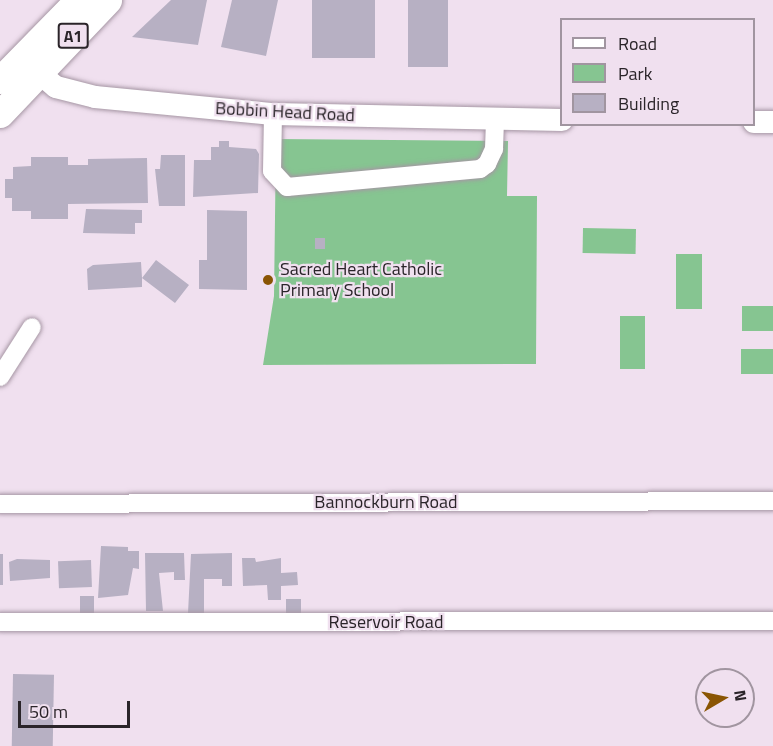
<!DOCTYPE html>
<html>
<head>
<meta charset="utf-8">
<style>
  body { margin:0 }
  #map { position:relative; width:773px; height:746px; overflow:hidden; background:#f0e0ef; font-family:"Titillium Web",sans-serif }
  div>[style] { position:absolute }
  .green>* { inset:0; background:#86c591; transform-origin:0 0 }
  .building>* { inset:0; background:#b7b0c3; transform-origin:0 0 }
  .roads { filter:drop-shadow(0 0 2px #a696a4) drop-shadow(0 0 2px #a696a4) }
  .minor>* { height:18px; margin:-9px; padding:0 9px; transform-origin:9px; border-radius:9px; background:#fff }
  .major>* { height:22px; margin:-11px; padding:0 11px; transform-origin:11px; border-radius:11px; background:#fff }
  .highway>* { height:27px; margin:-13.5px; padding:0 13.5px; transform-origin:13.5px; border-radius:13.5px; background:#fff }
  .dots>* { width:16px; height:16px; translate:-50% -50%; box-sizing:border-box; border:3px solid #f0e0ef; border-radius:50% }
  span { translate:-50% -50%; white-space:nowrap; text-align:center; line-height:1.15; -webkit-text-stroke:4.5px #f0e0ef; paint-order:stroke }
  .shield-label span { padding:2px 4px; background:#f0e0ef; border:2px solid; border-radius:4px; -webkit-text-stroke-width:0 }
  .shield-label { font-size:16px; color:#2a2429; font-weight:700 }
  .street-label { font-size:18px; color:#2a2429 }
  .poi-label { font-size:18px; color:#2a2429 }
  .left { translate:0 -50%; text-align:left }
  .legend { position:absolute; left:560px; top:18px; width:195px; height:108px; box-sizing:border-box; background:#f0e0ef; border:2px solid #a195a0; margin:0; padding:8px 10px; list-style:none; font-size:18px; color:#2a2429 }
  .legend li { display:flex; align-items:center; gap:12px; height:30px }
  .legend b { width:30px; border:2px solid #a195a0 }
  .north { position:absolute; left:695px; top:668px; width:60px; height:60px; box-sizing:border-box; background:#f0e0ef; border:2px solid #a195a0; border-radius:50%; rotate:81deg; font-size:16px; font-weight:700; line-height:24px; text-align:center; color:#2a2429 }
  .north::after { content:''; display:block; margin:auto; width:21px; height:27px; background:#8a5504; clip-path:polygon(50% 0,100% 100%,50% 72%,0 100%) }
  .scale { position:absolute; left:18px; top:701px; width:112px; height:27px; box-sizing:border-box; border:3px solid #2a2429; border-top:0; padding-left:8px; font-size:18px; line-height:21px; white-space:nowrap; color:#2a2429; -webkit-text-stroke:4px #f0e0ef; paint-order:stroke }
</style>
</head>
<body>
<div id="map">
  <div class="green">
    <i style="clip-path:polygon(276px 139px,508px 141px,507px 196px,537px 196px,536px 364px,263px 365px,274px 296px)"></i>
    <i style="left:583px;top:228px;width:53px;height:25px;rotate:1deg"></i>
    <i style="left:676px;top:254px;width:26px;height:55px"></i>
    <i style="left:773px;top:306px;width:25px;height:31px;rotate:90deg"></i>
    <i style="left:620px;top:316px;width:25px;height:53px"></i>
    <i style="left:741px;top:349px;width:32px;height:25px"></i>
  </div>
  <div class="building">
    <i style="clip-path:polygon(171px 0,207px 0,198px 45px,132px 37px)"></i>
    <i style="clip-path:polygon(232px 0,278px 0,266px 56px,221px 47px)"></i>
    <i style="left:312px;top:0;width:63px;height:58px"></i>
    <i style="left:408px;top:0;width:40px;height:67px"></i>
    <i style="clip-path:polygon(219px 141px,229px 141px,229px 147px,256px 149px,259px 154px,258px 193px,193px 197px,194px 160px,211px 160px,211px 147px,219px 147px)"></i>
    <i style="clip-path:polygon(161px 155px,185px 155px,185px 206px,159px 206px,155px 169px,160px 169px)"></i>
    <i style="clip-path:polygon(31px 157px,68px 157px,68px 165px,88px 165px,88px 159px,147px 158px,148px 203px,68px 204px,68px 219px,31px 219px,31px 211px,12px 211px,12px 198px,5px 198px,5px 179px,13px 179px,13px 167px,31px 166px)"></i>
    <i style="clip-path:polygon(86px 209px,142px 210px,142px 223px,135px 223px,135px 234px,83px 233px)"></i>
    <i style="clip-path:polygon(207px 210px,247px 211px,247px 290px,199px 289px,199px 260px,207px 260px)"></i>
    <i style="left:315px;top:238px;width:10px;height:11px"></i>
    <i style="clip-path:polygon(156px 260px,189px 285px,175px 303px,142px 278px,142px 287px,88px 290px,87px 269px,93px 265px,141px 262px,142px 278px)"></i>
    <i style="clip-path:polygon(101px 546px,128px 547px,128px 551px,139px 551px,139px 569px,133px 568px,128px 595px,98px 598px)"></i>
    <i style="clip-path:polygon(145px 553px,184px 553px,185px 580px,174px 580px,174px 572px,159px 573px,163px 611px,146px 611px)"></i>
    <i style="clip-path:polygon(232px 553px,232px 586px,222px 586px,222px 579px,204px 579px,204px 613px,188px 613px,191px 554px)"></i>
    <i style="left:0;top:554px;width:3px;height:31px"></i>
    <i style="clip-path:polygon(242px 558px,255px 558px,256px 562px,281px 558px,281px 573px,297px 572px,298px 585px,281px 586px,281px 600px,268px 600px,267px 585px,243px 586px)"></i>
    <i style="clip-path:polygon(17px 559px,50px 560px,50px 578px,10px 581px,9px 562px)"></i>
    <i style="left:91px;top:560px;width:27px;height:33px;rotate:88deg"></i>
    <i style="left:80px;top:596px;width:14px;height:17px"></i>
    <i style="left:286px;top:599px;width:15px;height:14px"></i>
    <i style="left:13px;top:674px;width:41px;height:72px;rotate:1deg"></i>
  </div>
  <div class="roads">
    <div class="minor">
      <i style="left:273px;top:114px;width:57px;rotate:91deg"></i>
      <i style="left:272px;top:171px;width:22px;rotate:47deg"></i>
      <i style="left:287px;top:187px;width:194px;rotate:-5.3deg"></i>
      <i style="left:480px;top:169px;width:9px;rotate:-36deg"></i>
      <i style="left:487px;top:164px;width:17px;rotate:-65deg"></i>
      <i style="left:494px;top:149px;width:30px;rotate:-88deg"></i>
      <i style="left:0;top:377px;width:59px;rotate:-57.4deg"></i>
      <i style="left:0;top:504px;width:773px;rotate:-0.22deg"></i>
      <i style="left:0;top:622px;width:773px;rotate:-0.07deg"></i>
    </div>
    <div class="major">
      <i style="left:27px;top:62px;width:38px;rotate:41deg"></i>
      <i style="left:56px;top:87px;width:40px;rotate:14.4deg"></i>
      <i style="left:95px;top:97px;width:179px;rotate:5.5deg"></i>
      <i style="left:273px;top:114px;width:289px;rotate:1.2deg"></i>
      <i style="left:754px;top:122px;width:19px"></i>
    </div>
    <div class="highway">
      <i style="left:0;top:80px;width:112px;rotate:-45.7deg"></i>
      <i style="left:0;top:114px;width:157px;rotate:-46.5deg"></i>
    </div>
  </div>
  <div class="dots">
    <i style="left:268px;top:280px;background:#8a5504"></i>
  </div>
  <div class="shield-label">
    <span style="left:73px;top:36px">A1</span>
  </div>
  <div class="street-label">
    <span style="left:285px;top:112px;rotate:3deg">Bobbin Head Road</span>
    <span style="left:386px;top:502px">Bannockburn Road</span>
    <span style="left:386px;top:622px">Reservoir Road</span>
  </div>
  <div class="poi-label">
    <span class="left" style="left:280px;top:280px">Sacred Heart Catholic<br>Primary School</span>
  </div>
  <ul class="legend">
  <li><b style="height:8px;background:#fff"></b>Road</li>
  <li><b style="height:16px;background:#86c591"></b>Park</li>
  <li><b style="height:16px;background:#b7b0c3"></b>Building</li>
  </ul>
  <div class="north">N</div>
  <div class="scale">50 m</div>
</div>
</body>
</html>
